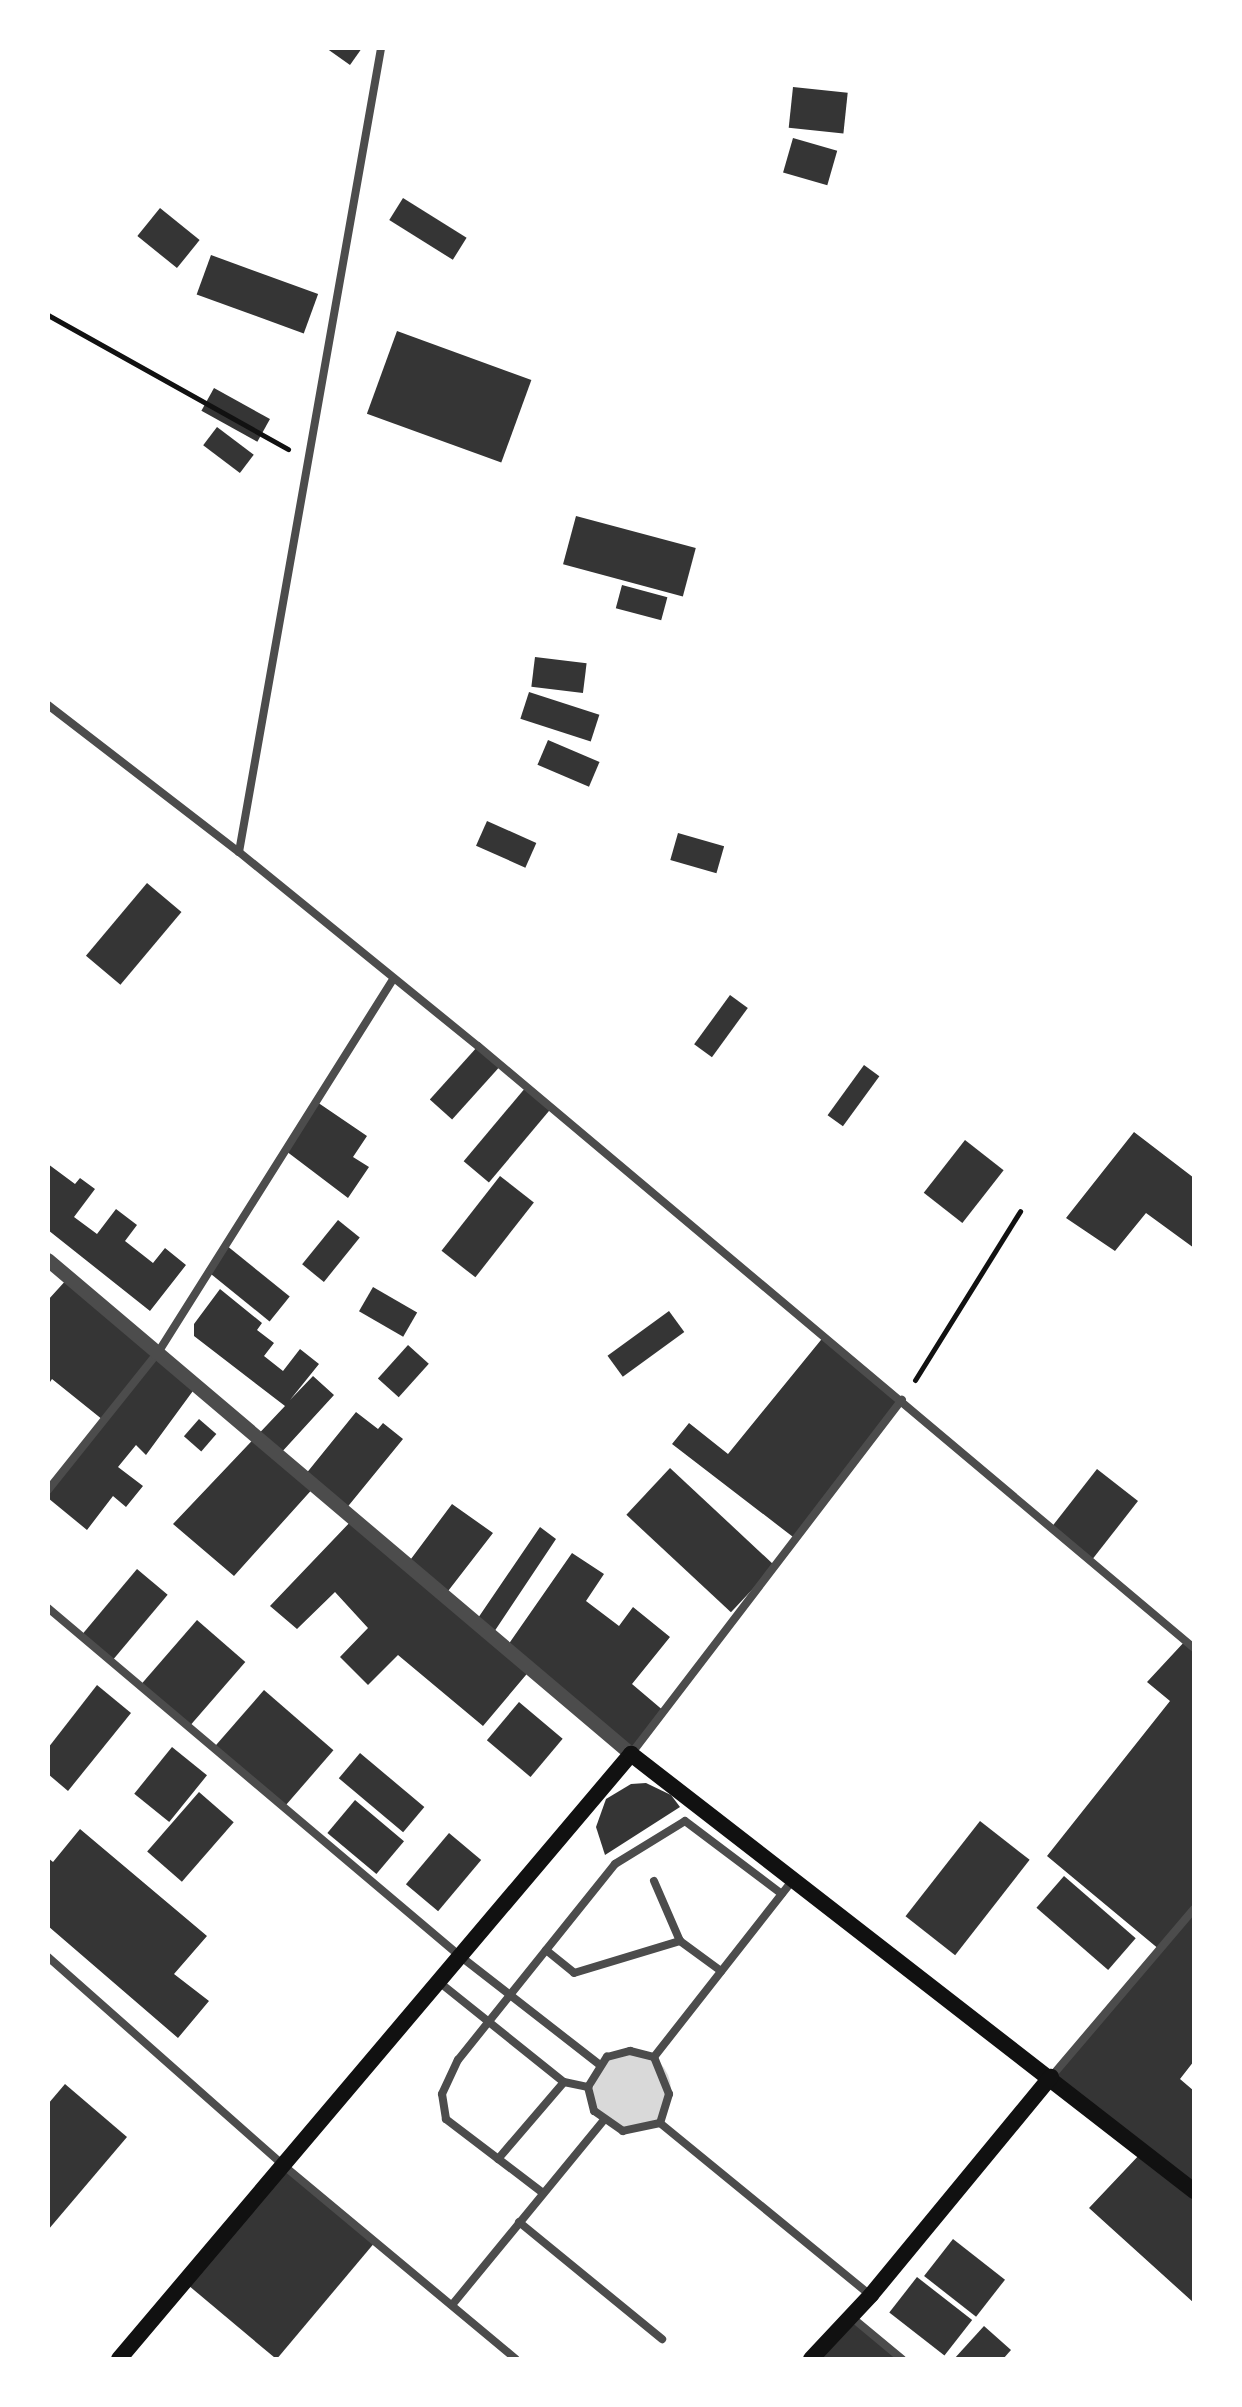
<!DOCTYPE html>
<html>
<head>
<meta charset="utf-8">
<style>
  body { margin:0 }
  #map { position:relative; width:1242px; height:2407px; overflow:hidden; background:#fff; font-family:"Exo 2",sans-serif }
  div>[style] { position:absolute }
  .water>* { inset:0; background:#d9d9d9 }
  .round { border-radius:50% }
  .building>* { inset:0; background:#353535; transform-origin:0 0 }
  .path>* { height:5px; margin:-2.5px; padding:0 2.5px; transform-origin:2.5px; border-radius:2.5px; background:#111 }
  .minor>* { height:8px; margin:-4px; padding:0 4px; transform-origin:4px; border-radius:4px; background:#4c4c4c }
  .tertiary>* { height:14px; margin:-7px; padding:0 7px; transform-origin:7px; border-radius:7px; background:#4c4c4c }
  .secondary>* { height:16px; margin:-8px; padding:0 8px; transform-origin:8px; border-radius:8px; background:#111 }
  span { translate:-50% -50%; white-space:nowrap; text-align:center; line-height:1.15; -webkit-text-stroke:8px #fff; paint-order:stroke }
  .frame { position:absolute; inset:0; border:50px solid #fff; pointer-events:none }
</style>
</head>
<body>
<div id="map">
  <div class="water">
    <i class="round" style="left:593px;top:2051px;width:78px;height:78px"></i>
  </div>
  <div class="building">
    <i style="clip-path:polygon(326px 48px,362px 48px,350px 65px)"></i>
    <i style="left:793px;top:87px;width:55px;height:41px;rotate:6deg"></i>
    <i style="left:793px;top:138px;width:46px;height:36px;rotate:16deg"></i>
    <i style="left:403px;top:198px;width:75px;height:26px;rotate:32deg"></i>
    <i style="left:160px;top:208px;width:51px;height:36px;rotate:39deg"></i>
    <i style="left:211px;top:255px;width:114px;height:42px;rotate:20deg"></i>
    <i style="left:397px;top:331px;width:143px;height:88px;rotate:20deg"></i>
    <i style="left:214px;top:388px;width:64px;height:26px;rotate:29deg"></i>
    <i style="left:217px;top:427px;width:46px;height:23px;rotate:37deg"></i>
    <i style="left:576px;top:516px;width:124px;height:50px;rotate:15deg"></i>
    <i style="left:622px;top:585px;width:47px;height:24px;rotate:15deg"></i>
    <i style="left:535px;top:657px;width:52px;height:30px;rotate:7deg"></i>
    <i style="left:529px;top:692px;width:74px;height:28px;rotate:18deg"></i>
    <i style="left:548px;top:740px;width:56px;height:27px;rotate:23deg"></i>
    <i style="left:487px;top:821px;width:54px;height:27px;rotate:24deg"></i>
    <i style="left:678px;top:833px;width:48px;height:28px;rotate:16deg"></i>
    <i style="left:147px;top:883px;width:45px;height:95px;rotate:40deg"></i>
    <i style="left:730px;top:995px;width:22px;height:61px;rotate:36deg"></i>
    <i style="left:478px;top:1046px;width:30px;height:72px;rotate:42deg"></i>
    <i style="left:864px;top:1065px;width:19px;height:62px;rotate:36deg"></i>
    <i style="left:526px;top:1087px;width:33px;height:97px;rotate:40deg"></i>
    <i style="clip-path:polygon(317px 1102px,367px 1136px,353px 1157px,369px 1167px,348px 1198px,286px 1151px)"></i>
    <i style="clip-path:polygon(1134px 1132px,1194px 1178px,1194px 1248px,1146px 1213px,1115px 1251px,1066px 1218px)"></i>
    <i style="left:965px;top:1140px;width:49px;height:67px;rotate:38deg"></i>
    <i style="clip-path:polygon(48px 1164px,75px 1184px,80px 1178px,95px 1189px,74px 1217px,97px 1234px,116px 1209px,137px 1225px,125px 1241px,153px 1263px,165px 1248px,186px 1265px,150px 1311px,48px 1230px)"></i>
    <i style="left:500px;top:1176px;width:43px;height:95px;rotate:38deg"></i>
    <i style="left:338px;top:1220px;width:28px;height:57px;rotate:39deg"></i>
    <i style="left:226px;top:1245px;width:82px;height:32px;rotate:39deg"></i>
    <i style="clip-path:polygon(68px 1278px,198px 1384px,146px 1455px,136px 1445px,118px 1467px,143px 1486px,126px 1507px,113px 1496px,87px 1530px,48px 1498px,48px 1490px,103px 1420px,52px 1379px,48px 1385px,48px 1300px)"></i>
    <i style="left:373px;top:1287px;width:51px;height:28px;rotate:30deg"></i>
    <i style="clip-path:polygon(220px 1289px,262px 1323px,257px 1330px,274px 1343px,264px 1356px,283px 1371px,300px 1349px,319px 1364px,290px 1400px,313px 1376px,334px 1395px,280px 1454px,305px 1475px,356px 1412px,378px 1429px,383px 1423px,403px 1439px,345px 1510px,316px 1485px,234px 1576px,173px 1524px,285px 1406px,194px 1336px,194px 1324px)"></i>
    <i style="left:669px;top:1311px;width:26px;height:76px;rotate:54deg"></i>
    <i style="clip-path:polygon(825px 1335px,902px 1400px,797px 1540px,672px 1444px,689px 1423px,728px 1454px)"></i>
    <i style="left:408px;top:1345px;width:28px;height:45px;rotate:42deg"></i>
    <i style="left:199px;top:1419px;width:23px;height:23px;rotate:41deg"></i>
    <i style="left:670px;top:1468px;width:143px;height:64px;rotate:43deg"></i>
    <i style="left:1097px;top:1469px;width:52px;height:74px;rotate:38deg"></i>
    <i style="clip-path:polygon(452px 1504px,493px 1533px,445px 1595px,476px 1621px,540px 1527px,556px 1539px,492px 1635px,506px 1648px,572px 1553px,604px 1574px,586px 1601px,619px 1626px,633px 1607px,670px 1637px,632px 1684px,665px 1712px,631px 1754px,531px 1669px,483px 1726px,398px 1655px,368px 1685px,340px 1657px,368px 1628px,335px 1592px,297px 1629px,270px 1606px,354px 1518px,408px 1563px)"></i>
    <i style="left:137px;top:1569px;width:40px;height:87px;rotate:40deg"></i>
    <i style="left:197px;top:1620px;width:64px;height:87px;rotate:41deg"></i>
    <i style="clip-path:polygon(1186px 1640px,1194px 1648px,1194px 2061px,1180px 2079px,1194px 2091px,1194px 2303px,1089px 2208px,1142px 2152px,1051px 2077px,1160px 1950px,1047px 1856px,1170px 1701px,1147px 1682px)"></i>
    <i style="clip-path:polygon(97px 1685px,131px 1713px,68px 1791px,48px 1774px,48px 1748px)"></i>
    <i style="left:264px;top:1690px;width:92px;height:77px;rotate:41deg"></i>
    <i style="left:519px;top:1702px;width:57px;height:50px;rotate:40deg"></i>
    <i style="left:172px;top:1747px;width:45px;height:60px;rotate:39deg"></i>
    <i style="left:360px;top:1753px;width:84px;height:33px;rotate:40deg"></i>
    <i style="clip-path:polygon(646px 1783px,671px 1795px,680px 1807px,605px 1855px,596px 1827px,606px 1799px,631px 1784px)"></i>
    <i style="left:199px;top:1792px;width:46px;height:79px;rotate:41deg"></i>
    <i style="left:355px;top:1800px;width:64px;height:43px;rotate:40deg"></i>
    <i style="left:980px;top:1821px;width:63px;height:121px;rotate:38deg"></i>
    <i style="clip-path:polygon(80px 1829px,207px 1936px,174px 1974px,209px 2001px,178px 2038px,48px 1926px,48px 1858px,53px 1862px)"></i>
    <i style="left:449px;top:1833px;width:42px;height:67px;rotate:40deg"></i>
    <i style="left:1064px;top:1876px;width:95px;height:42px;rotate:41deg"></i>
    <i style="clip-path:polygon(65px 2084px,127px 2137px,48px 2230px,48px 2104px)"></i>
    <i style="left:283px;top:2165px;width:120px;height:153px;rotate:40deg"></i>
    <i style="left:953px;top:2239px;width:66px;height:47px;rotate:38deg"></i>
    <i style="left:917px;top:2277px;width:70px;height:45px;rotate:38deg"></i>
    <i style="clip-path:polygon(849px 2315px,902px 2359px,811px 2359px)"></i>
    <i style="clip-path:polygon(984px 2326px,1011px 2350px,1003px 2359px,954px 2359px)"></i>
  </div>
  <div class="path">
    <i style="left:48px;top:315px;width:275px;rotate:29.2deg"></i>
    <i style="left:915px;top:1380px;width:199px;rotate:-58.1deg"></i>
  </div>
  <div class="minor">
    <i style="left:48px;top:705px;width:241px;rotate:37.6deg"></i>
    <i style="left:239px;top:852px;width:308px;rotate:39.1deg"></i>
    <i style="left:478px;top:1046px;width:935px;rotate:40.06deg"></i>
    <i style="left:239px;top:852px;width:816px;rotate:-79.98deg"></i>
    <i style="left:48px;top:1490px;width:178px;rotate:-51.4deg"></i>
    <i style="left:159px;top:1351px;width:437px;rotate:-57.8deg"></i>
    <i style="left:48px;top:1608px;width:539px;rotate:40.19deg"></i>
    <i style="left:460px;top:1956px;width:177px;rotate:37.9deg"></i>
    <i style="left:631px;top:1754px;width:446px;rotate:-52.6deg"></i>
    <i style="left:654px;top:1881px;width:65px;rotate:66.6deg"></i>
    <i style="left:680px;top:1941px;width:51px;rotate:36.2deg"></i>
    <i style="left:546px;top:1950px;width:36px;rotate:39deg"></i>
    <i style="left:574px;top:1973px;width:111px;rotate:-16.8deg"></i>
    <i style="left:48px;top:1957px;width:314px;rotate:41.5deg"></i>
    <i style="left:283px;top:2165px;width:303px;rotate:39.8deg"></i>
    <i style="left:439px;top:1982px;width:160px;rotate:38.7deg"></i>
    <i style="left:564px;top:2082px;width:25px;rotate:12deg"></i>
    <i style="left:630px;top:2051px;width:25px;rotate:14deg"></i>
    <i style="left:654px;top:2057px;width:40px;rotate:68deg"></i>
    <i style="left:669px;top:2094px;width:30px;rotate:107deg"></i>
    <i style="left:660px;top:2123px;width:38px;rotate:168deg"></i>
    <i style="left:623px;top:2131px;width:35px;rotate:-145deg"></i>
    <i style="left:594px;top:2111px;width:25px;rotate:-104deg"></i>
    <i style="left:588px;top:2087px;width:36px;rotate:-58deg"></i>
    <i style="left:607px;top:2057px;width:24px;rotate:-15deg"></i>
    <i style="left:654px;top:2057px;width:225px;rotate:-51.9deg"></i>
    <i style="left:1051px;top:2077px;width:221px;rotate:-49.6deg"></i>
    <i style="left:660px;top:2123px;width:271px;rotate:39.3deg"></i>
    <i style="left:498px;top:2159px;width:101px;rotate:-49.4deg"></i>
    <i style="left:543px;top:2193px;width:122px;rotate:-142.7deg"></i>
    <i style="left:446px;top:2119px;width:25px;rotate:-99deg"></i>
    <i style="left:442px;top:2094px;width:38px;rotate:-65deg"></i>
    <i style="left:458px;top:2060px;width:83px;rotate:-51.3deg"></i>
    <i style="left:510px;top:1995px;width:168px;rotate:-51.3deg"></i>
    <i style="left:615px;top:1864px;width:82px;rotate:-31.6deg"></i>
    <i style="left:685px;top:1821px;width:121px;rotate:37deg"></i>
    <i style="left:519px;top:2222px;width:185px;rotate:39.3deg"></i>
    <i style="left:452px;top:2305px;width:239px;rotate:-50.6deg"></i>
    <i style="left:849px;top:2315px;width:69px;rotate:39.7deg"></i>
  </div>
  <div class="tertiary">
    <i style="left:48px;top:1260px;width:764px;rotate:40.28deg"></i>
  </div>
  <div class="secondary">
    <i style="left:119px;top:2359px;width:793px;rotate:-49.76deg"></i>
    <i style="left:631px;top:1754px;width:713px;rotate:37.82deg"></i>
    <i style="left:811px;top:2359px;width:88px;rotate:-46.8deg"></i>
    <i style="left:871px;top:2295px;width:283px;rotate:-50.5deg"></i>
  </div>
  <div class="frame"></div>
</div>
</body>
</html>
